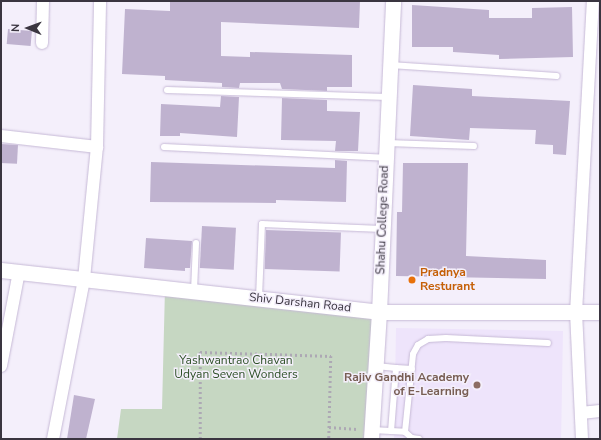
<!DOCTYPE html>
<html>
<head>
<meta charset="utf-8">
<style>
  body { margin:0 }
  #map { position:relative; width:601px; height:440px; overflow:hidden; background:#f4effb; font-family:"Nunito Sans",sans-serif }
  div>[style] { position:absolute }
  .built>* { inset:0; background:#eee4fb; transform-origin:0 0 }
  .green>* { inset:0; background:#c6d7c2 }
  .building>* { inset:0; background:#bfb2cf; transform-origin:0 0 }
  .path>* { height:2.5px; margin-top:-1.25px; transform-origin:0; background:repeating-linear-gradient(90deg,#ada8b4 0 2px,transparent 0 5px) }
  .roads { filter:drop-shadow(0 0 1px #c6b9d6) drop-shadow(0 0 1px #c6b9d6) }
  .service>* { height:6px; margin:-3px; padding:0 3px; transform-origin:3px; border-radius:3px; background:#fff }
  .minor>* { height:12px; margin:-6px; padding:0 6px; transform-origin:6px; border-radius:6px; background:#fff }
  .tertiary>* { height:15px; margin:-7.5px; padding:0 7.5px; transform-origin:7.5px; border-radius:7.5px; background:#fff }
  .dots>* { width:11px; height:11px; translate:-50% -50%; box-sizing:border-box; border:2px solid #f4effb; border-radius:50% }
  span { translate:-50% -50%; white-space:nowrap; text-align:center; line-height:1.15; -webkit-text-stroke:3px #f4effb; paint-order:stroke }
  .street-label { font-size:12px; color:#3a3540 }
  .food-label { font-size:12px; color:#c56008; font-weight:700 }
  .left { translate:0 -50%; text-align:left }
  .park-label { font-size:12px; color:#2d5026 }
  .education-label { font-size:12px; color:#785e54; font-weight:700 }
  .right { translate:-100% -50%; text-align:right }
  .frame { position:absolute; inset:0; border:2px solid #3a3540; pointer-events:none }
  .north { position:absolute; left:8px; top:8px; width:40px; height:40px; -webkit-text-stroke:3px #f4effb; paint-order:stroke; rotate:271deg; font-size:11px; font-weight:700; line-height:16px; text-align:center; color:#3a3540 }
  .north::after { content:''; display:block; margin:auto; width:14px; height:18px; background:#3a3540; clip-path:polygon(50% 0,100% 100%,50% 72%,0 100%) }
</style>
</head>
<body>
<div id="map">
  <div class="built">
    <i style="left:396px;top:328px;width:167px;height:112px;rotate:1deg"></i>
  </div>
  <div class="green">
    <i style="clip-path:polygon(165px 288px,379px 312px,370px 439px,117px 439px,121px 409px,162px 409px)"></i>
  </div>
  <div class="building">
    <i style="clip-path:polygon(170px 1px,360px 1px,359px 28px,221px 22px,221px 56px,250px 57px,250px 52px,352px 55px,352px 87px,327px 87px,327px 91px,282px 89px,280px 83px,240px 83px,239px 88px,222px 87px,222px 83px,165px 80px,165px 76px,122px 74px,125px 9px,170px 11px)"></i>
    <i style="clip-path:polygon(412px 5px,489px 10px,489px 18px,532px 18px,532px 8px,572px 7px,573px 57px,499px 59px,499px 55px,453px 52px,453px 47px,412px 47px)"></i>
    <i style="left:8px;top:29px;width:24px;height:15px;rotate:5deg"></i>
    <i style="clip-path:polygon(413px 85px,472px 89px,472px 96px,570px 101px,566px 155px,553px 154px,553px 145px,535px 144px,536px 130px,470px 128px,469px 140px,410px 136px)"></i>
    <i style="clip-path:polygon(221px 96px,239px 97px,237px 137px,180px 133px,180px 136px,160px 136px,161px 104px,220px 107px)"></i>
    <i style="clip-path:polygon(282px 98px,327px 100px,327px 111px,360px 112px,358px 151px,335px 151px,336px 141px,281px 140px)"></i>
    <i style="left:1px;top:144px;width:17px;height:19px;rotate:3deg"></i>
    <i style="clip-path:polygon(335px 160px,347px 161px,346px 202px,276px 200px,276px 203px,150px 202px,151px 162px,335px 168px)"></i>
    <i style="clip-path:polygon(403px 163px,468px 163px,466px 256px,546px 260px,546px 279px,396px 276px,397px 212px,402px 212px)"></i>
    <i style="left:202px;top:226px;width:34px;height:42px;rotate:3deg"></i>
    <i style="left:266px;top:230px;width:75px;height:39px;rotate:2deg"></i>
    <i style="clip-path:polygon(146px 238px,192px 241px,190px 268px,185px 268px,185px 271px,144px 268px)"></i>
    <i style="clip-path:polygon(74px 395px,95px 399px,86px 439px,67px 439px)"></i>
  </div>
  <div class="path">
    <i style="left:329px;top:427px;width:28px;rotate:4deg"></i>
    <i style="left:200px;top:439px;width:87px;rotate:-90deg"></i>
    <i style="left:200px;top:352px;width:131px;rotate:1.7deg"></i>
    <i style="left:331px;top:356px;width:83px;rotate:91.4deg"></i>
  </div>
  <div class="roads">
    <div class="service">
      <i style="left:390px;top:65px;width:167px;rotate:3.8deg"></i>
      <i style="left:167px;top:90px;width:221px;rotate:1.8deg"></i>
      <i style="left:387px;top:143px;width:87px;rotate:2deg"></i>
      <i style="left:164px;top:147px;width:221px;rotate:2.8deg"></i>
      <i style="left:194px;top:291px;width:48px;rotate:-87.6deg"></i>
      <i style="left:259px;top:298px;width:74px;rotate:-87.7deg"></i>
      <i style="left:262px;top:224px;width:120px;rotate:2.4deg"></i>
      <i style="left:376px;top:366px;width:20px;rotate:6deg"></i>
      <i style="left:396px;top:368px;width:63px;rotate:94.5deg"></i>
      <i style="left:396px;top:368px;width:16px;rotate:4deg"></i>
      <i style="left:372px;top:430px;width:33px;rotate:3deg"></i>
      <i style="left:405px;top:432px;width:9px;rotate:41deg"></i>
      <i style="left:412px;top:438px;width:7px;rotate:8deg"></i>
      <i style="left:405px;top:432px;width:78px;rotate:-84.1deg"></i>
      <i style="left:413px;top:354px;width:10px;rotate:-61deg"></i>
      <i style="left:418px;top:345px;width:12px;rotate:-31deg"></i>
      <i style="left:428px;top:339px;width:18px;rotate:-3deg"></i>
      <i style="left:446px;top:338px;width:102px;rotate:2.8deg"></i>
    </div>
    <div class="minor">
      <i style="left:42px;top:43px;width:42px;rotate:-88.6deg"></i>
      <i style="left:1px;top:136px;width:97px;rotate:6.5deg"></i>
      <i style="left:1px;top:366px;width:96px;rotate:-79.2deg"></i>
      <i style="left:581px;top:413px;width:19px;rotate:-6deg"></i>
      <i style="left:53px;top:439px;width:163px;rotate:-79deg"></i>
      <i style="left:84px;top:279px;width:133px;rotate:-84.4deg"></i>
      <i style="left:97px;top:147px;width:146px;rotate:-88.8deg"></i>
      <i style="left:582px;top:439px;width:126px;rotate:-92.7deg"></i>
      <i style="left:576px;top:313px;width:312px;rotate:-86.9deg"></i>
    </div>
    <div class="tertiary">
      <i style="left:1px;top:270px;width:380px;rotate:6.3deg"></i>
      <i style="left:379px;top:312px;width:221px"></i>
      <i style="left:371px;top:439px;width:127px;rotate:-86.4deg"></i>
      <i style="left:379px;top:312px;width:311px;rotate:-87.4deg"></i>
    </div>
  </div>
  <div class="dots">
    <i style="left:412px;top:280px;background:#e8710a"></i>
    <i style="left:477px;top:385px;background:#8d6e63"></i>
  </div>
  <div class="street-label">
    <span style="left:383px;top:220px;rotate:-88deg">Shahu College Road</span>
    <span style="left:300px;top:303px;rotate:6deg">Shiv Darshan Road</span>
  </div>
  <div class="food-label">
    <span class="left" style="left:420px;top:280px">Pradnya<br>Resturant</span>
  </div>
  <div class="park-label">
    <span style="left:236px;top:368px">Yashwantrao Chavan<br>Udyan Seven Wonders</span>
  </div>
  <div class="education-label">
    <span class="right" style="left:469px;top:385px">Rajiv Gandhi Academy<br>of E-Learning</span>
  </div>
  <div class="frame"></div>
  <div class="north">N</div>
</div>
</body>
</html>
